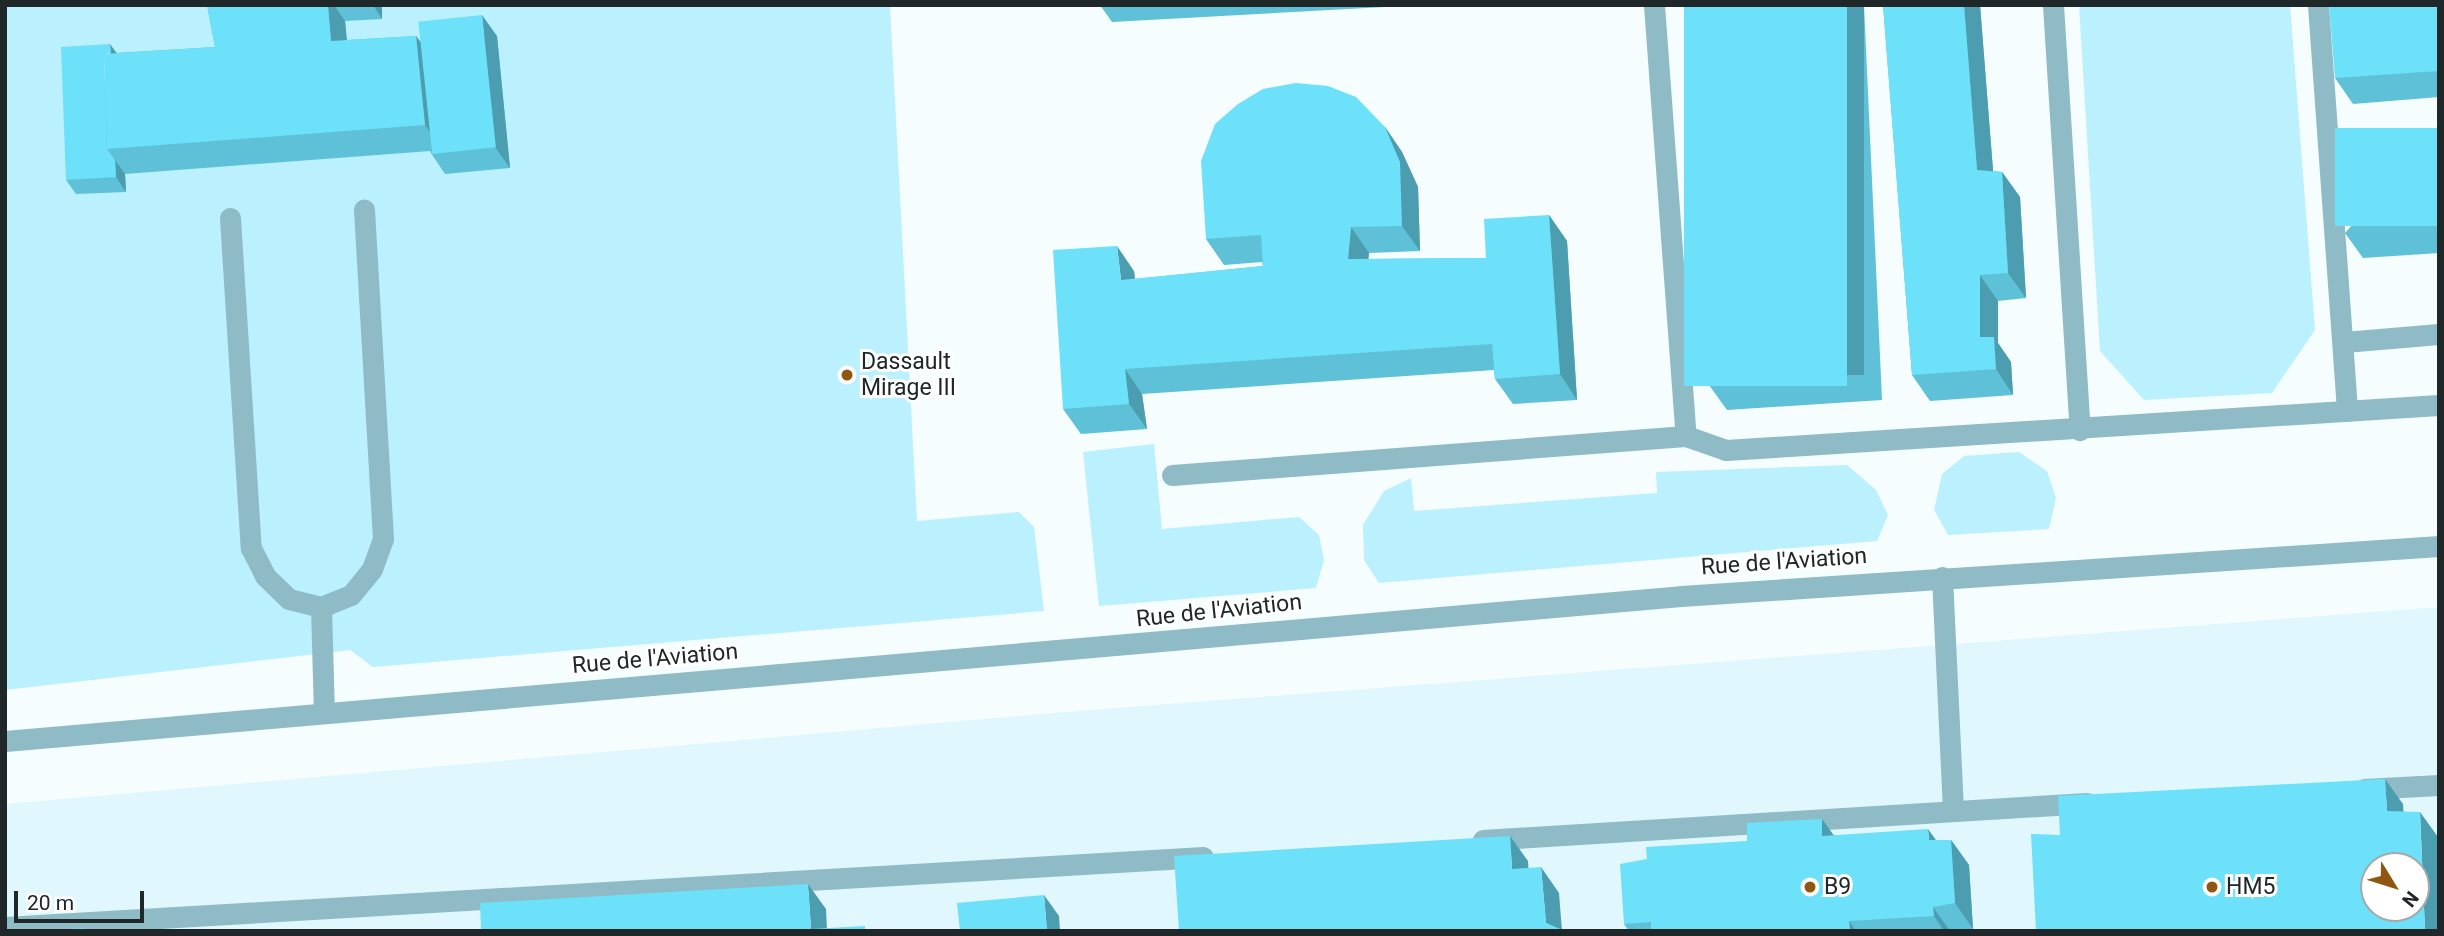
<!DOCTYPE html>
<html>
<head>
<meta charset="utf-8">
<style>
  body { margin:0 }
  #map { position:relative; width:2444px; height:936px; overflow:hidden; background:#f5fdff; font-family:Roboto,sans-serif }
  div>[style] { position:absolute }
  .built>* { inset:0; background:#e0f7fd }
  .green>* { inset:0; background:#bbf0fe }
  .service>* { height:21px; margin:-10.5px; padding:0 10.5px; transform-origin:10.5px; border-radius:10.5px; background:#8fbbc6 }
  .tertiary>* { height:21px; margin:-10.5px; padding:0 10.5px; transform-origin:10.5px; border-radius:10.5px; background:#8fbbc6 }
  .wall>* { inset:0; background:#5ec1d7 }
  .shaded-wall>* { inset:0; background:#4c9daf; transform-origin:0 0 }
  .building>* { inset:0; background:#6de0fa; transform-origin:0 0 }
  .dots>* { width:19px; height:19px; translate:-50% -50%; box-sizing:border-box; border:4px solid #fff; border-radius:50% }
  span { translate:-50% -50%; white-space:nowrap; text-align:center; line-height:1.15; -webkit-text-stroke:6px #fff; paint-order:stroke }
  .poi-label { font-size:23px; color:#202729 }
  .left { translate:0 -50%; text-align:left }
  .street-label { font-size:23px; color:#202729 }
  .frame { position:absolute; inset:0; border:7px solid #202729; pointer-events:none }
  .north { position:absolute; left:2360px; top:852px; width:70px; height:70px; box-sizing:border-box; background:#fff; border:2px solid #a6a9a9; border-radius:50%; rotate:128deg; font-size:19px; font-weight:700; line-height:28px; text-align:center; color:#202729 }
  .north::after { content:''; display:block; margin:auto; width:24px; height:32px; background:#8f570f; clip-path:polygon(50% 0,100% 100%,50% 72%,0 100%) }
  .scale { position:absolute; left:14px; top:891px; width:130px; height:32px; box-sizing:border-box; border:4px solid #202729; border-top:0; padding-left:9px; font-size:21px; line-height:24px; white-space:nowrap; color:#202729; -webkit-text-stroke:5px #fff; paint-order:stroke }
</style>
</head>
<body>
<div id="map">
  <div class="built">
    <i style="clip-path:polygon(evenodd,2439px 607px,2439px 931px,5px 931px,5px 804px,1077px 711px,2439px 607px,2374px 866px,2416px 866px,2416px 908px,2374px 908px,2374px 866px)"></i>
  </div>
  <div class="green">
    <i style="clip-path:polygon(5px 5px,890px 5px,917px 521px,1019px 512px,1034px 527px,1044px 611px,373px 667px,350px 650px,5px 690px)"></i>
    <i style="clip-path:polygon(2079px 5px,2290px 5px,2315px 330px,2272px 393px,2144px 400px,2100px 351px)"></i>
    <i style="clip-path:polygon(1154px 444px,1162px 529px,1299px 517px,1319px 535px,1324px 560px,1316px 588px,1099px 606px,1083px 452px)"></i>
    <i style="clip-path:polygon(2019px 452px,2047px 471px,2056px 498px,2049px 529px,1948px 535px,1934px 510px,1942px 474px,1964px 456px)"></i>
    <i style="clip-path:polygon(1847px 465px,1876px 490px,1888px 515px,1877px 541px,1379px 583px,1364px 560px,1363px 525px,1384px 491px,1411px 478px,1414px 511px,1657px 493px,1656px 472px)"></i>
  </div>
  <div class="service">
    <i style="left:1654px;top:5px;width:432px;rotate:85.8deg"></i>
    <i style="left:2053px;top:5px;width:426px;rotate:86.4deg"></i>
    <i style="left:2318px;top:5px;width:407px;rotate:85.9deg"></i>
    <i style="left:230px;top:218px;width:331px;rotate:86.4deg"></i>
    <i style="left:251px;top:548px;width:31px;rotate:63deg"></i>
    <i style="left:265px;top:576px;width:33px;rotate:44deg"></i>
    <i style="left:289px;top:599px;width:33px;rotate:14deg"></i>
    <i style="left:321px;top:607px;width:32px;rotate:-22deg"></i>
    <i style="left:351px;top:595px;width:33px;rotate:-51deg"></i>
    <i style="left:372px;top:569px;width:32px;rotate:-70deg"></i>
    <i style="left:383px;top:539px;width:330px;rotate:-93.3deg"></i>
    <i style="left:2344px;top:342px;width:95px;rotate:-4.8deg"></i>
    <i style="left:1172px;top:475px;width:515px;rotate:-4.34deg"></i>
    <i style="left:1686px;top:436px;width:42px;rotate:19.3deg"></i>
    <i style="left:1726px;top:450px;width:714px;rotate:-3.61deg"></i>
    <i style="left:1942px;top:577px;width:233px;rotate:87.3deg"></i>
    <i style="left:321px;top:607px;width:106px;rotate:88.4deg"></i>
    <i style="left:2364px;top:789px;width:75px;rotate:-3.1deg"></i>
    <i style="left:1483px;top:840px;width:605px;rotate:-3.51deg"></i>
    <i style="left:5px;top:927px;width:1200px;rotate:-3.34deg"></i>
  </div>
  <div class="tertiary">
    <i style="left:5px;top:741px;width:1682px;rotate:-4.94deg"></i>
    <i style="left:1681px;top:596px;width:760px;rotate:-3.77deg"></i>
  </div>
  <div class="wall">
    <i style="clip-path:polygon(207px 5px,382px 5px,382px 19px,345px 21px,347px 40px,416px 36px,420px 41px,497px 36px,510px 168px,445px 174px,431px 153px,430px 151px,125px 174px,126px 192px,76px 194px,66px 180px,116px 53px,215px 47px)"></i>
    <i style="clip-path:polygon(1100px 5px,1421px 5px,1112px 22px)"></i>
    <i style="clip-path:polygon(1684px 5px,1864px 5px,1882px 400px,1727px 410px,1709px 385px)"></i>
    <i style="clip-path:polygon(1883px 5px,1980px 5px,1993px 171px,2002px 172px,2020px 197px,2026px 298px,1998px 301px,1998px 343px,2011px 362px,2013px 395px,1930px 401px,1912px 375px)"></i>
    <i style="clip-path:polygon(2439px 5px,2439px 97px,2353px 104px,2335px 78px)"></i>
    <i style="clip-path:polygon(1385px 127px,1402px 152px,1418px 187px,1420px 251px,1369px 253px,1368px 259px,1486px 258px,1549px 215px,1567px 241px,1577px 400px,1513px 404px,1495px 379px,1494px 370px,1142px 394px,1147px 429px,1081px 434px,1063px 409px,1134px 271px,1135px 279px,1263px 266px,1262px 262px,1224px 265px,1206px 239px)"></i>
    <i style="clip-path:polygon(2439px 128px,2439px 253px,2363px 258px,2345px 233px)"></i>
    <i style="clip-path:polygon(1822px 819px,1833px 835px,1937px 840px,1951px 840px,1969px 865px,1973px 929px,1959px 931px,1629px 931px,1624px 924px,1647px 859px,1747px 841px)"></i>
  </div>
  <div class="shaded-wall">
    <i style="clip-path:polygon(328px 5px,334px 5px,345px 21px,349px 66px,331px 41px)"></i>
    <i style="clip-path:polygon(373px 5px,382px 5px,382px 19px)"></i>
    <i style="left:1847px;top:5px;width:17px;height:370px"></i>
    <i style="clip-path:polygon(1964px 5px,1980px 5px,1995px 195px,1977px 170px)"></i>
    <i style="clip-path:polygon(482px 15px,497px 36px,510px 168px,495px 147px)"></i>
    <i style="clip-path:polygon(416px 36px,434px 61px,443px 150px,425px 125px)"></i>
    <i style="clip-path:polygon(110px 44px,121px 59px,114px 148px)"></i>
    <i style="clip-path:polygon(1385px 127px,1402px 152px,1418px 187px,1420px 251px,1402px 226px)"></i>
    <i style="clip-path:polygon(115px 160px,125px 174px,126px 192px,116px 177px)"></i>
    <i style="clip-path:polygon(2002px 172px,2020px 197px,2026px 298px,2008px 273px)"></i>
    <i style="clip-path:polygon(1549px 215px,1567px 241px,1577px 400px,1560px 374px)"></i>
    <i style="clip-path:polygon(1351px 227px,1369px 253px,1366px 285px,1348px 259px)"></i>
    <i style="clip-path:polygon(1117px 246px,1134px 271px,1138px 306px,1121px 280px)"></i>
    <i style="clip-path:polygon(1980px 275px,1998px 301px,1998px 343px,2011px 362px,2013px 395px,1996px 369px,1980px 337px)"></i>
    <i style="clip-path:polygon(1125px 369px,1142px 394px,1147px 429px,1129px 404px)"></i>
    <i style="clip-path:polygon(2385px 779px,2403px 804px,2405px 837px,2387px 811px)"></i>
    <i style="clip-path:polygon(2420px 812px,2438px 837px,2439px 931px,2425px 931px)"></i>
    <i style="clip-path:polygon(1822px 819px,1840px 844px,1822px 836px)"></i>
    <i style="clip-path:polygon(1928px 829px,1946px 854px,1929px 840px)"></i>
    <i style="clip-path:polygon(1510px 836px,1528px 861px,1530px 894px,1512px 869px)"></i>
    <i style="clip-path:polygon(1951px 840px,1969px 865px,1973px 929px,1955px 903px)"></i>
    <i style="clip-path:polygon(1541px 867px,1559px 893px,1562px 931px,1546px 923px)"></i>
    <i style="clip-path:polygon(808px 884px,826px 909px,827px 931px,811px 929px)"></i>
    <i style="clip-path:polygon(1044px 895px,1059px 916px,1060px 931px,1047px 931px)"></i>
    <i style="clip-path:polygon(1933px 907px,1950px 931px,1944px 931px,1934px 916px)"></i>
    <i style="clip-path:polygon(1849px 921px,1856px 931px,1850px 931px)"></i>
  </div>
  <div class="building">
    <i style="clip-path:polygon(207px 5px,328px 5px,331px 41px,416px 36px,425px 125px,107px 149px,104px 54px,215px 47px)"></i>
    <i style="left:1684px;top:5px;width:163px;height:381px"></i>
    <i style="clip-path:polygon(1883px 5px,1964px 5px,1977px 170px,2002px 172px,2008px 273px,1980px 275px,1980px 337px,1994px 337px,1996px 369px,1912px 375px)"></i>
    <i style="clip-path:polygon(2329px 5px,2439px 5px,2439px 71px,2335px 78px)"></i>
    <i style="left:482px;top:15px;width:133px;height:64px;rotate:84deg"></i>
    <i style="clip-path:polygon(110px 44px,111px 53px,104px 54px,107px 149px,115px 160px,116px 177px,66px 180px,61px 47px)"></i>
    <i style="clip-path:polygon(1296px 83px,1328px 86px,1356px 97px,1385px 127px,1400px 162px,1402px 226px,1351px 227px,1348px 259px,1486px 258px,1484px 219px,1549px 215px,1560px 374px,1495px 379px,1492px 344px,1125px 369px,1129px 404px,1063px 409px,1053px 250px,1117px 246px,1121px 280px,1263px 266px,1261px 235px,1206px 239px,1201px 161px,1215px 124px,1238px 104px,1263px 89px)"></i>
    <i style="left:2439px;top:128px;width:98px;height:104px;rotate:90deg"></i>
    <i style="clip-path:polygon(evenodd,2385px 779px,2387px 811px,2420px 812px,2425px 931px,2036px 931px,2031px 834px,2060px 835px,2058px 796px,2385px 779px,2374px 866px,2416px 866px,2416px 908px,2374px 908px,2374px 866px)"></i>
    <i style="clip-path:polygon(1822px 819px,1822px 836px,1928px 829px,1929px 840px,1951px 840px,1955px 903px,1933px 907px,1934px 916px,1849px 921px,1850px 931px,1731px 931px,1731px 929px,1703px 931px,1651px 931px,1651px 922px,1624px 924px,1620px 864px,1647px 859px,1646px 847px,1747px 841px,1747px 823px)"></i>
    <i style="clip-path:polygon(1510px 836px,1512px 869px,1541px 867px,1546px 923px,1565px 931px,1179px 931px,1174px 856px)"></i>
    <i style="clip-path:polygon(808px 884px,811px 929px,865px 926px,865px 931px,466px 931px,481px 930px,480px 903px)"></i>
    <i style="clip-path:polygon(1044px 895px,1047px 931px,960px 931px,957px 903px)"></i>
    <i style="clip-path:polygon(83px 928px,83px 931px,50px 931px)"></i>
  </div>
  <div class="dots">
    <i style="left:847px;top:375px;background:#8f570f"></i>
    <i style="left:1810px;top:887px;background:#8f570f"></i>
    <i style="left:2212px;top:887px;background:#8f570f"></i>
  </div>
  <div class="poi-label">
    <span class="left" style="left:861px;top:375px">Dassault<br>Mirage III</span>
    <span class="left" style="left:1824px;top:887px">B9</span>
    <span class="left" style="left:2226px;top:887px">HM5</span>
  </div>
  <div class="street-label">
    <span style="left:1784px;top:562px;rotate:-4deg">Rue de l'Aviation</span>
    <span style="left:1219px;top:611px;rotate:-6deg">Rue de l'Aviation</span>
    <span style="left:655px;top:659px;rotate:-5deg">Rue de l'Aviation</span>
  </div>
  <div class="frame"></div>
  <div class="north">N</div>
  <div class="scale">20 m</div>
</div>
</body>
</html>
